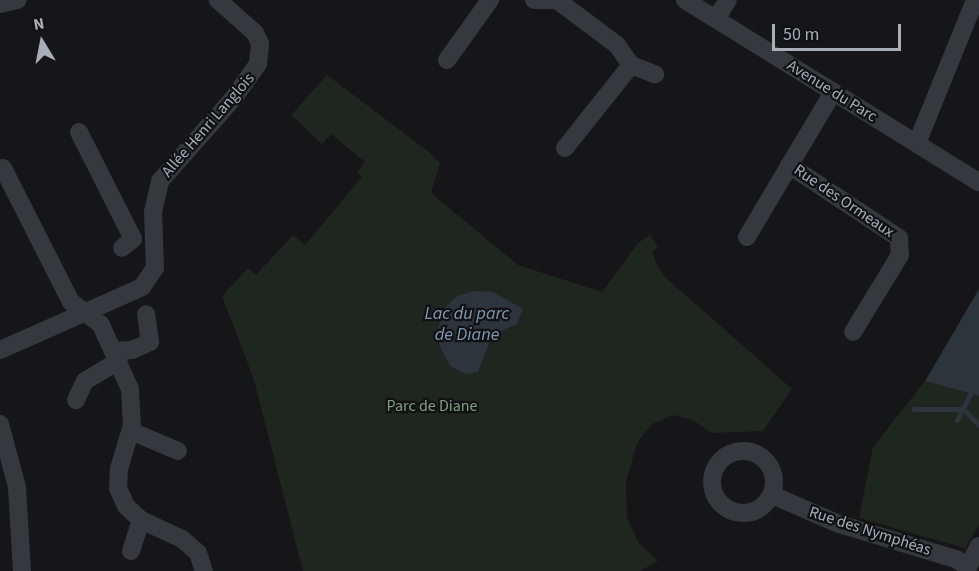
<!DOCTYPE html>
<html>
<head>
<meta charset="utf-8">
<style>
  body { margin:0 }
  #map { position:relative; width:979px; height:571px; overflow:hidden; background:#161618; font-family:"Source Sans 3",sans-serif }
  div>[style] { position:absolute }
  .green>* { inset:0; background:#1e261f }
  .water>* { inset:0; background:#2c353c }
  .stream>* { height:5px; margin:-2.5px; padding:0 2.5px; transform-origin:2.5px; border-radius:2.5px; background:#2c353c }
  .minor>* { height:18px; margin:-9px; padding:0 9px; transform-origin:9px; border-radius:9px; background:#37383d }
  .minor>.ring { margin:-9px; padding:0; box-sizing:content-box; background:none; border:18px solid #37383d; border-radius:50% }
  span { translate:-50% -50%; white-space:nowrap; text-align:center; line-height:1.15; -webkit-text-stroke:4.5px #111113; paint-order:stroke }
  .street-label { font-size:16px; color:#a8adb8 }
  .park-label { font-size:16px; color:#7fa381 }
  .water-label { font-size:18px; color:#7f9bb3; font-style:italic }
  .north { position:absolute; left:12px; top:12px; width:60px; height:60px; -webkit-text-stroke:4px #111113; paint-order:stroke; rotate:350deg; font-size:16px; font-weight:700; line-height:24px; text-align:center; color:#a8adb8 }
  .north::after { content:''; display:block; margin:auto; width:21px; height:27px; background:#a8adb8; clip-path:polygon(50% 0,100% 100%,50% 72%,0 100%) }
  .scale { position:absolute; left:772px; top:24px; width:129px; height:27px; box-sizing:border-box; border:3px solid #a8adb8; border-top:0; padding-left:8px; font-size:18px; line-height:21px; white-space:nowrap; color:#a8adb8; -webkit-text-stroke:4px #111113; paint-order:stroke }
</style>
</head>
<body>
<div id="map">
  <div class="green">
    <i style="clip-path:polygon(327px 75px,429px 152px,440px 163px,431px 193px,518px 265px,602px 292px,638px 243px,650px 235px,658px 247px,652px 251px,656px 263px,665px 277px,792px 389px,763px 431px,711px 433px,693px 420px,674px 415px,652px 424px,637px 443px,626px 482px,627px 517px,638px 542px,658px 561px,640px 571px,303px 571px,254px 380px,222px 296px,248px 268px,256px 275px,293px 235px,305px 245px,362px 177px,357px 173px,365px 162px,331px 134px,322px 144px,291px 115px)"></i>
    <i style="clip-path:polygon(925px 381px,979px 396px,979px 525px,965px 548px,859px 518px,873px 447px)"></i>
  </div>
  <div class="water">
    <i style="clip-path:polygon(979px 289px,979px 396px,925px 381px)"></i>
    <i style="clip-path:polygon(474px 291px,493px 292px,523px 309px,517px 324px,492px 335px,478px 372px,465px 374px,450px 366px,440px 347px,439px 325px,445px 308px,457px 296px)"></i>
  </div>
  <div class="stream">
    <i style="left:914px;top:409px;width:49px"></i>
    <i style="left:963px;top:409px;width:23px;rotate:45deg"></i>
    <i style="left:957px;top:420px;width:29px;rotate:-63deg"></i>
  </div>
  <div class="minor">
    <i style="left:534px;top:0;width:22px"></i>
    <i style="left:557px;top:0;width:75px;rotate:36.9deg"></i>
    <i style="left:617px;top:45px;width:24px;rotate:55deg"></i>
    <i style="left:631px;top:65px;width:26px;rotate:21deg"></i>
    <i style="left:685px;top:0;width:346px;rotate:31.8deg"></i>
    <i style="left:0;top:4px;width:18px;rotate:-13deg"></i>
    <i style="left:716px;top:19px;width:22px;rotate:-58deg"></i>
    <i style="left:447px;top:60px;width:74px;rotate:-54.4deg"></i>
    <i style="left:79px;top:132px;width:120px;rotate:63.2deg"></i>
    <i style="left:133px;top:239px;width:14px;rotate:141deg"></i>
    <i style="left:917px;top:143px;width:154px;rotate:-67.9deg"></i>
    <i style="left:565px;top:148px;width:106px;rotate:-51.5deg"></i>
    <i style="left:789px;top:165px;width:132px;rotate:33.6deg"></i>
    <i style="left:899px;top:238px;width:17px;rotate:87deg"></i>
    <i style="left:900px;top:255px;width:90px;rotate:121.4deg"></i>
    <i style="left:3px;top:168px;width:150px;rotate:63.1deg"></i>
    <i style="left:71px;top:302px;width:38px;rotate:37deg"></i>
    <i style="left:101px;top:325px;width:70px;rotate:65.6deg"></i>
    <i style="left:130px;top:389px;width:36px;rotate:87deg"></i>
    <i style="left:132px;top:425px;width:46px;rotate:106.5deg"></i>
    <i style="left:119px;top:469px;width:19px;rotate:93deg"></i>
    <i style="left:118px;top:488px;width:20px;rotate:66deg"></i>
    <i style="left:126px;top:506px;width:21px;rotate:43deg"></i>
    <i style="left:141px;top:520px;width:45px;rotate:24.9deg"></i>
    <i style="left:182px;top:539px;width:21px;rotate:41deg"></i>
    <i style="left:198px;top:553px;width:19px;rotate:72deg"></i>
    <i style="left:747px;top:237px;width:169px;rotate:-59.3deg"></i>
    <i style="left:0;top:350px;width:155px;rotate:-23.9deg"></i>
    <i style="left:142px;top:287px;width:23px;rotate:-56deg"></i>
    <i style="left:155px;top:268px;width:56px;rotate:-92deg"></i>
    <i style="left:153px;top:212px;width:32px;rotate:-77deg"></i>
    <i style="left:160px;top:181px;width:108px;rotate:-48.4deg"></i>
    <i style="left:232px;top:100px;width:44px;rotate:-54.2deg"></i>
    <i style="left:258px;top:64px;width:20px;rotate:-84deg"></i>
    <i style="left:260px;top:44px;width:12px;rotate:-114deg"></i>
    <i style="left:255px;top:33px;width:50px;rotate:-138.3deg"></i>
    <i style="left:114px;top:351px;width:18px;rotate:-3deg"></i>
    <i style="left:132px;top:350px;width:20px;rotate:-24deg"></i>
    <i style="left:150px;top:342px;width:28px;rotate:-98deg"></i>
    <i style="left:76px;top:400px;width:21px;rotate:-65deg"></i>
    <i style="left:85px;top:381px;width:39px;rotate:-31deg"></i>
    <i style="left:0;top:424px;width:65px;rotate:74.9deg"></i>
    <i style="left:17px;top:487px;width:84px;rotate:86.6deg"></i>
    <i style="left:131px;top:431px;width:51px;rotate:23.1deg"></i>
    <i class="ring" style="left:712px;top:451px;width:44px;height:44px"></i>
    <i style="left:772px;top:495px;width:73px;rotate:23.4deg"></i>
    <i style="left:839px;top:524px;width:122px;rotate:16.7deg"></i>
    <i style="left:956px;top:559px;width:14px;rotate:34deg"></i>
    <i style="left:131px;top:551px;width:33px;rotate:-72deg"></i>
    <i style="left:966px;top:571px;width:28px;rotate:-63deg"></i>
  </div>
  <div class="street-label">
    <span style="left:832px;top:91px;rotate:32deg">Avenue du Parc</span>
    <span style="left:208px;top:125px;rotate:-49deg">Allée Henri Langlois</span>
    <span style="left:844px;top:201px;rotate:34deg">Rue des Ormeaux</span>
    <span style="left:870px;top:531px;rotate:18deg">Rue des Nymphéas</span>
  </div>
  <div class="park-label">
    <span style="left:432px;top:406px">Parc de Diane</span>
  </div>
  <div class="water-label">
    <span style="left:467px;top:325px">Lac du parc<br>de Diane</span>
  </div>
  <div class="north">N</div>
  <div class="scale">50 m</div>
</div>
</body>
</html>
